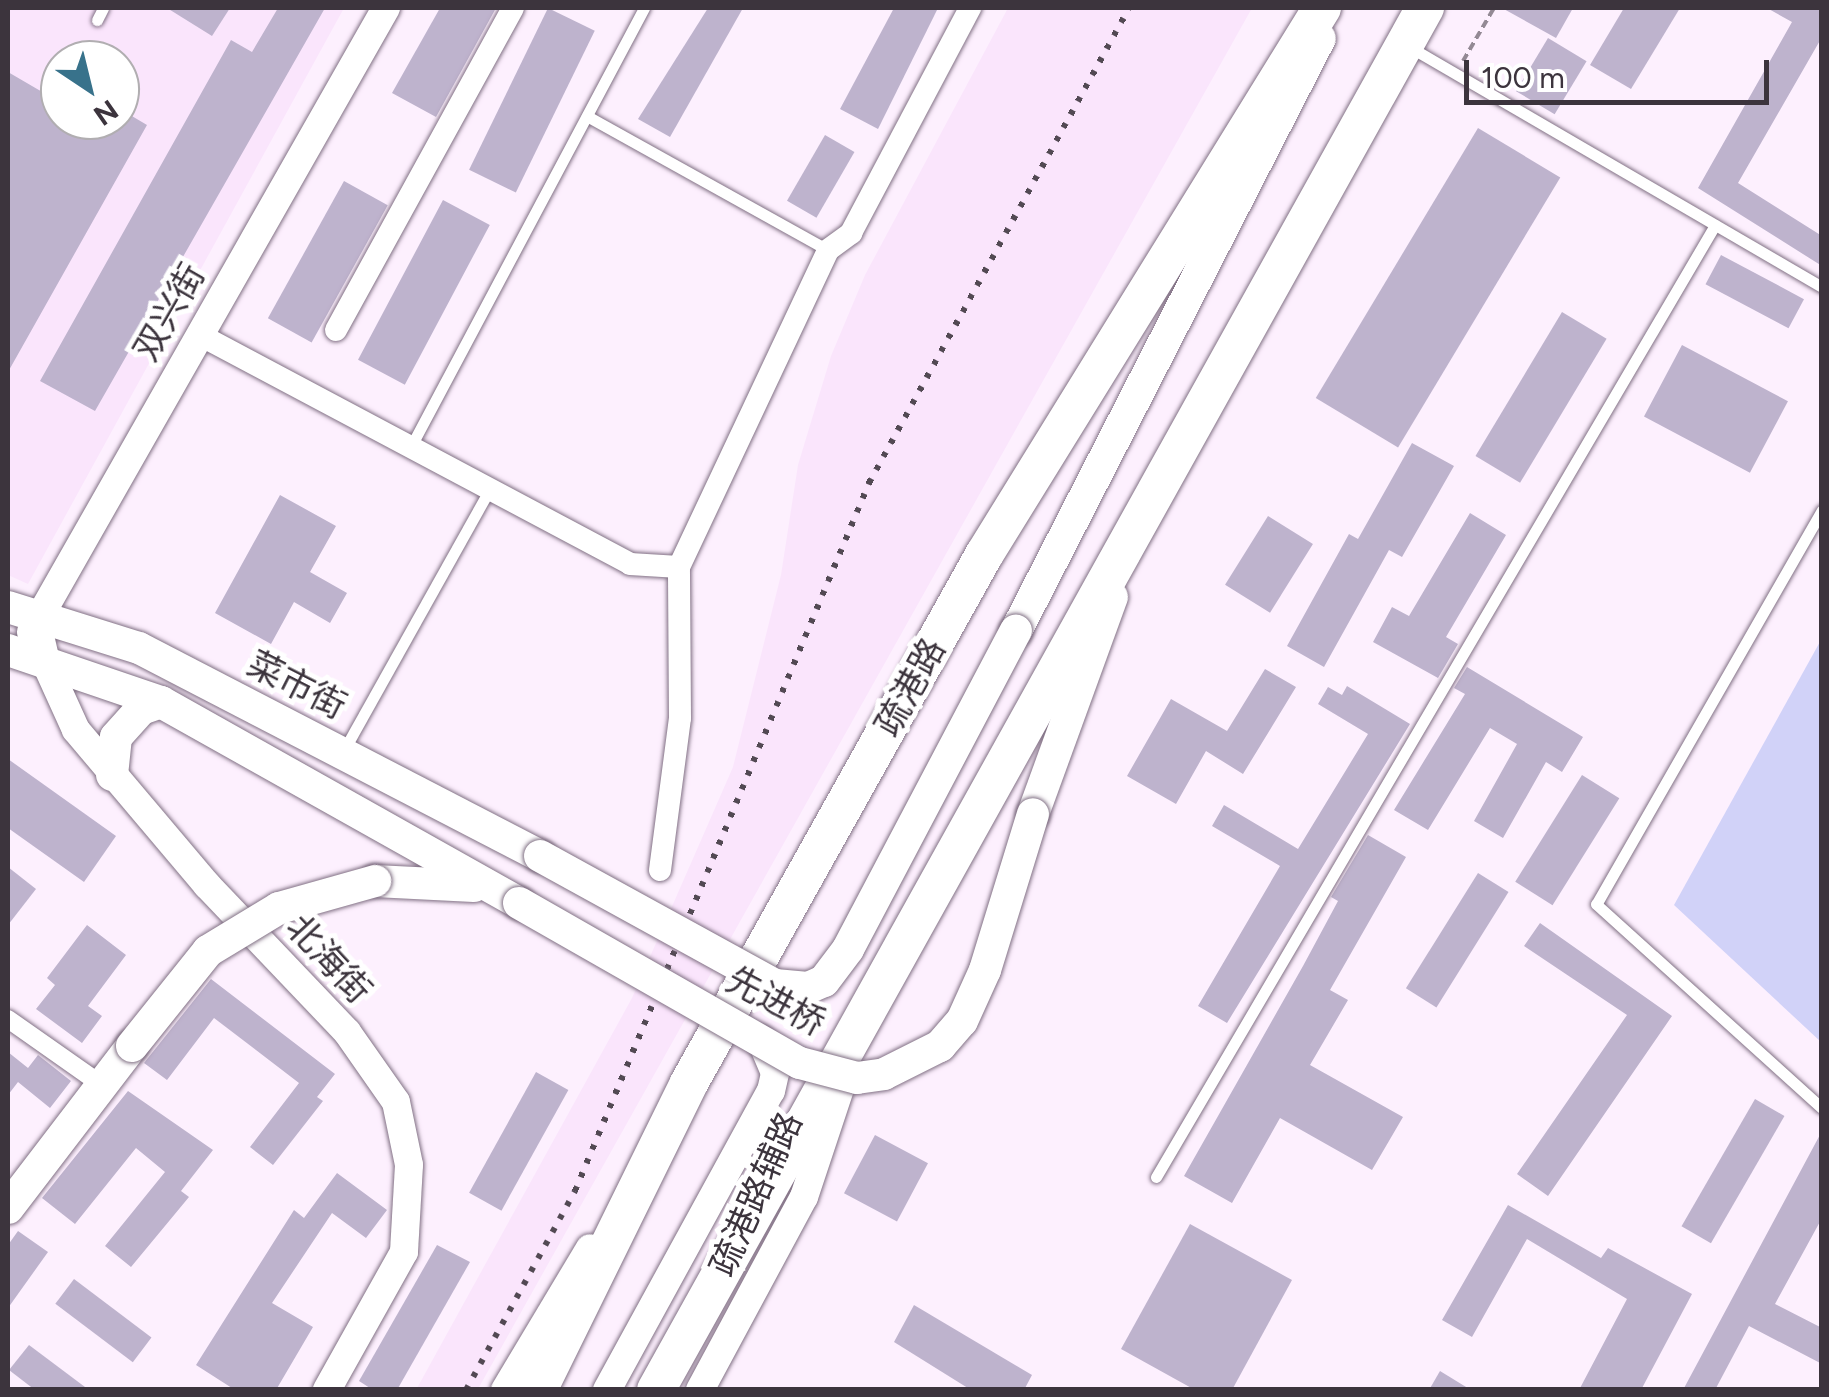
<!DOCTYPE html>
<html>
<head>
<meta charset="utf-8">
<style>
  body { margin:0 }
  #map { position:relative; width:1829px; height:1397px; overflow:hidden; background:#fdf0fe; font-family:Figtree,"Noto Sans SC",sans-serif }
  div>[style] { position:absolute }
  .built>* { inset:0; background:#fae5fc }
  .water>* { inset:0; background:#d1d2f8 }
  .building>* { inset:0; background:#beb3cd; transform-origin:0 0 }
  .path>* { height:4px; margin-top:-2px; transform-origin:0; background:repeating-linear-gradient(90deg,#938994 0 8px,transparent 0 13px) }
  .roads { filter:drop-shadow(0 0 2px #817084) drop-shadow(0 0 2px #817084) }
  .service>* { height:11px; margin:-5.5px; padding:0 5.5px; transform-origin:5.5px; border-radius:5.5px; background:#fff }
  .pedestrian>* { height:18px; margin:-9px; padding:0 9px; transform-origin:9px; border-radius:9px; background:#fff }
  .minor>* { height:22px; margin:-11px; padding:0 11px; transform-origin:11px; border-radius:11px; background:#fff }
  .tertiary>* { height:28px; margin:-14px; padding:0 14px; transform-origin:14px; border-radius:14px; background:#fff }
  .secondary>* { height:32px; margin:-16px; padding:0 16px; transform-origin:16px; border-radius:16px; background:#fff }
  .trunk>* { height:38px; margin:-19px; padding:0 19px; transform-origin:19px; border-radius:19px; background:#fff }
  .rail>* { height:6px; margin-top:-3px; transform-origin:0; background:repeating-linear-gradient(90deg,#524953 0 5px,transparent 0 15px) }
  .bridges { filter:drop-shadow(0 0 2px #817084) drop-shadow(0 0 2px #817084) }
  .secondary-bridge>* { height:32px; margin:-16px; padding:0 16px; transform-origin:16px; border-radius:16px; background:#fff }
  span { translate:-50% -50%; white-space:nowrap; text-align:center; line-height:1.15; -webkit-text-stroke:10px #fff; paint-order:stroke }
  .street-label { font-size:35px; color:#3c343d }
  .frame { position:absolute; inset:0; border:10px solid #3c343d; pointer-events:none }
  .north { position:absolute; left:40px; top:40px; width:100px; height:100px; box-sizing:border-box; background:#fff; border:2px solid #b1aeb1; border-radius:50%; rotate:145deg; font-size:28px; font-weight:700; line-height:40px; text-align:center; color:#3c343d }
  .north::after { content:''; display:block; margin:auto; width:35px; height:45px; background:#38728b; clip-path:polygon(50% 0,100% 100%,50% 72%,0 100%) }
  .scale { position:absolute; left:1464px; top:60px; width:305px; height:45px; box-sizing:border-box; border:5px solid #3c343d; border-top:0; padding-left:12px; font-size:30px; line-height:35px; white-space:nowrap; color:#3c343d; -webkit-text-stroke:8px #fff; paint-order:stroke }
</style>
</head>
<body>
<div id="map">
  <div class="built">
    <i style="clip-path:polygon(evenodd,8px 8px,344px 8px,28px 584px,8px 575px,8px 8px,60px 60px,120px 60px,120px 120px,60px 120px,60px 60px)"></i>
    <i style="clip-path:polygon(1008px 8px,1252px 8px,478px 1389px,416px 1390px,632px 998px,733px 767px,781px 575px,798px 465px,831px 356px,865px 275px)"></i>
  </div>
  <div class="water">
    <i style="clip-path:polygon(1821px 640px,1821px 1042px,1674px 905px)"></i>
  </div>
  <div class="building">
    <i style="clip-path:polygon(167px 8px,230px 8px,212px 36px)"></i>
    <i style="clip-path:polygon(278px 8px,325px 8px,95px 411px,40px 381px,231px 40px,252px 52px)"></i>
    <i style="clip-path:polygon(440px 8px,496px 8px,436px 117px,392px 93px)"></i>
    <i style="left:548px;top:8px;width:52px;height:180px;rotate:26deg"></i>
    <i style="clip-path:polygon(708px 8px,743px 8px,670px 137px,638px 119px)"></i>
    <i style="clip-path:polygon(894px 8px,938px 8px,878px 129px,840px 109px)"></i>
    <i style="clip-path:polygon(1502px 8px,1573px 8px,1556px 38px)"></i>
    <i style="clip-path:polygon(1624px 8px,1680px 8px,1631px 89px,1590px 65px)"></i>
    <i style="clip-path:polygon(1767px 8px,1822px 8px,1822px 37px,1738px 183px,1822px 236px,1822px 266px,1698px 188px,1792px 22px)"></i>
    <i style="left:1548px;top:38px;width:45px;height:62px;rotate:31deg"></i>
    <i style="clip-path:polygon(60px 64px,60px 120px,120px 120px,120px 109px,147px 125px,8px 372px,8px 72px,44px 93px)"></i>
    <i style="left:1478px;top:128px;width:96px;height:315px;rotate:31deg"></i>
    <i style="left:825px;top:135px;width:34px;height:76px;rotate:30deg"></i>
    <i style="left:344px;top:181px;width:50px;height:157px;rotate:29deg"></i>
    <i style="left:443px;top:200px;width:53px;height:181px;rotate:28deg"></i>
    <i style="left:1721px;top:255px;width:94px;height:33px;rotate:28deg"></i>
    <i style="left:1562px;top:312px;width:52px;height:168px;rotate:31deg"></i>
    <i style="left:1682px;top:345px;width:120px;height:81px;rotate:28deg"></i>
    <i style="clip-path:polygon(1412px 443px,1454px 466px,1402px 557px,1389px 550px,1324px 667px,1287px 646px,1349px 534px,1358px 539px)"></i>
    <i style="clip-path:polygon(280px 495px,336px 526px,310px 572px,347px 593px,330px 623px,294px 602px,271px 644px,215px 613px)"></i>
    <i style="clip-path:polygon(1470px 513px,1506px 535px,1446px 637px,1458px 644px,1438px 678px,1373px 642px,1392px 607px,1409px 616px)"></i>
    <i style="left:1268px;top:516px;width:53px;height:81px;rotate:32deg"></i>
    <i style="clip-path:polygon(1467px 667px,1583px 737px,1562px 772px,1546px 762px,1503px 838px,1474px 821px,1517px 744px,1490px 728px,1428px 830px,1394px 810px,1465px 694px,1454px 688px)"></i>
    <i style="clip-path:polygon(1265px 669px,1296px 687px,1243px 774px,1206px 751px,1176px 804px,1127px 776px,1171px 699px,1227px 731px)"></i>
    <i style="clip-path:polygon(1347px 686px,1410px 724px,1227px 1023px,1198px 1006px,1280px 866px,1212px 826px,1224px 805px,1298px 849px,1368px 734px,1318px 704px,1328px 687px,1342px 695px)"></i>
    <i style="clip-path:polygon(8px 759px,116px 836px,84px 882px,8px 828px)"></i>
    <i style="left:1582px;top:775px;width:44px;height:126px;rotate:32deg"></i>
    <i style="clip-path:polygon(1368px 835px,1406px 857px,1330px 990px,1348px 1000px,1310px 1065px,1403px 1117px,1372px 1170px,1280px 1118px,1232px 1203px,1184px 1176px,1303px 966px,1338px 901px,1331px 897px)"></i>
    <i style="clip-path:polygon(8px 867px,36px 889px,8px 925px)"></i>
    <i style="left:1478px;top:873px;width:36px;height:136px;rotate:32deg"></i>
    <i style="clip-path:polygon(1540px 923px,1672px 1016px,1548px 1196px,1517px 1174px,1627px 1015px,1524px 946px)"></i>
    <i style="clip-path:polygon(87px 925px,126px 955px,88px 1006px,102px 1016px,82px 1043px,36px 1009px,55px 985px,47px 978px)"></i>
    <i style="clip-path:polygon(211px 979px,335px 1074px,317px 1097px,323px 1101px,273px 1165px,250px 1147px,299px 1083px,214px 1018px,167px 1080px,144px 1063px)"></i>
    <i style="clip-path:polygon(8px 1052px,28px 1068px,38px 1055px,71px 1081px,50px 1108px,18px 1082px,8px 1095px)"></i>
    <i style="left:536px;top:1072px;width:37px;height:138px;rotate:29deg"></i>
    <i style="clip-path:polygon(128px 1091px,213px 1150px,181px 1191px,189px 1197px,131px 1267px,105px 1246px,165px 1172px,136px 1148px,75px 1224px,42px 1198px)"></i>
    <i style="left:1755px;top:1099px;width:34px;height:147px;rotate:30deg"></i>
    <i style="clip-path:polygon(1822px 1131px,1822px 1218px,1775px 1304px,1822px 1328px,1822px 1364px,1749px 1326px,1715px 1390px,1683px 1390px)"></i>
    <i style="left:875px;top:1135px;width:60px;height:66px;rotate:28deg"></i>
    <i style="clip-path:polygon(337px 1173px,387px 1210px,366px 1238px,332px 1213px,272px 1303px,313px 1327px,276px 1390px,235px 1390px,196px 1365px,294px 1210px,304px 1218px)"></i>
    <i style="clip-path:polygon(1508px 1205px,1601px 1258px,1608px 1248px,1692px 1294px,1641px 1390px,1579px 1390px,1627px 1299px,1527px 1239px,1472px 1337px,1442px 1320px)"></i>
    <i style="clip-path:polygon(1190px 1224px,1292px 1280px,1232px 1390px,1195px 1390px,1121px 1349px)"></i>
    <i style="clip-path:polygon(18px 1231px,48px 1252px,8px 1308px,8px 1245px)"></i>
    <i style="clip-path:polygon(437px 1245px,470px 1262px,397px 1390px,373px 1390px,359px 1381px)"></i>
    <i style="left:74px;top:1279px;width:97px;height:31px;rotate:37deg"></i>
    <i style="clip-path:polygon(914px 1305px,1032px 1375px,1024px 1390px,971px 1390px,894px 1342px)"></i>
    <i style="clip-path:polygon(29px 1345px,89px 1390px,35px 1390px,9px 1370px)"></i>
    <i style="clip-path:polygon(1440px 1371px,1471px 1390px,1429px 1390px)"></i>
  </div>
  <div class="path">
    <i style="left:1463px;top:61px;width:61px;rotate:-59.7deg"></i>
  </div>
  <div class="roads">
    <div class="service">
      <i style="left:97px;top:20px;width:13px;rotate:-63deg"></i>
      <i style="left:1408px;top:46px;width:479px;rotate:30.2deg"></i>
      <i style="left:587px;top:116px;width:276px;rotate:29.1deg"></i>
      <i style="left:409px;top:450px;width:501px;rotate:-62deg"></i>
      <i style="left:1822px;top:510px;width:454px;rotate:119.8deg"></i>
      <i style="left:1596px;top:904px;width:304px;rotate:42.1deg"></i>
      <i style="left:344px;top:750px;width:297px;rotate:-60.8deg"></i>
      <i style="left:1156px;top:1177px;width:1104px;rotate:-59.58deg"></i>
    </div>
    <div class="pedestrian">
      <i style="left:8px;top:1019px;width:115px;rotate:35.1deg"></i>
    </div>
    <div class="minor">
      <i style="left:336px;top:330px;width:367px;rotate:-61.2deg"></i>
      <i style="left:200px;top:335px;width:487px;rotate:28deg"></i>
      <i style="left:630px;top:564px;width:49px;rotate:3.5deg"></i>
      <i style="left:660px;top:870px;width:153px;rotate:-82.5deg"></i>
      <i style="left:680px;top:718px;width:151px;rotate:-90.4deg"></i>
      <i style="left:679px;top:567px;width:350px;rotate:-64.8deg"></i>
      <i style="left:828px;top:250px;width:29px;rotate:-36deg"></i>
      <i style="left:851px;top:233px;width:255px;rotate:-62.1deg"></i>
    </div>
    <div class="tertiary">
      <i style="left:36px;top:619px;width:48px;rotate:76.8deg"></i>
      <i style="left:47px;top:666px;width:70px;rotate:65.6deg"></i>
      <i style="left:76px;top:730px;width:203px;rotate:49.8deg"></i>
      <i style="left:207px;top:885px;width:203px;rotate:46.4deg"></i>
      <i style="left:347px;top:1032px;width:85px;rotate:55deg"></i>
      <i style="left:396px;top:1102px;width:64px;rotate:78.3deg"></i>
      <i style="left:409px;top:1165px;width:87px;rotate:93.3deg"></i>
      <i style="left:404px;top:1252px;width:158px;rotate:119.2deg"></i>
      <i style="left:31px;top:632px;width:718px;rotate:-60.36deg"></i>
      <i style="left:505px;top:1390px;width:165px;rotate:-59.1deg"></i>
      <i style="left:607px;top:1390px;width:341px;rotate:-61.3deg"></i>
      <i style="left:771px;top:1091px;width:18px;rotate:-77deg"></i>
      <i style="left:775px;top:1073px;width:36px;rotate:-113deg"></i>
      <i style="left:700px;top:1390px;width:219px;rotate:-61.7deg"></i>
      <i style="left:804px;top:1197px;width:130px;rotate:-71.6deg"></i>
    </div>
    <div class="secondary">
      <i style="left:8px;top:607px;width:137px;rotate:17.4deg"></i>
      <i style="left:139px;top:648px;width:452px;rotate:27.4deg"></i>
      <i style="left:1016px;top:631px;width:666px;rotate:-62.86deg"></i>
      <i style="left:8px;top:650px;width:162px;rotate:18.8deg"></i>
      <i style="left:161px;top:702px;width:411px;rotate:29.3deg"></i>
      <i style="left:112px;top:775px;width:38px;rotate:-84deg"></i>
      <i style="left:116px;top:737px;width:38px;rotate:-48deg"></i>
      <i style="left:141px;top:709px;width:21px;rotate:-19deg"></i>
      <i style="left:1033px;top:814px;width:231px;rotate:-70deg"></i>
      <i style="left:375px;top:881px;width:99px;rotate:2.9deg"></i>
      <i style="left:8px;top:1208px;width:204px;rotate:-52.6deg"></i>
    </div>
    <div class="trunk">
      <i style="left:538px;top:1390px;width:342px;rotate:-63.8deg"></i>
      <i style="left:689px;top:1083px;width:605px;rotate:-60.81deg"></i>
      <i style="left:984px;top:555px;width:643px;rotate:-58.29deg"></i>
      <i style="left:656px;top:1390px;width:1582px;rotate:-60.91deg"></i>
    </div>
  </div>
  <div class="rail">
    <i style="left:466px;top:1390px;width:227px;rotate:-61.3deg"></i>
    <i style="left:575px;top:1191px;width:767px;rotate:-67.45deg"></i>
    <i style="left:869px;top:483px;width:542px;rotate:-61.31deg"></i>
  </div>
  <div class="bridges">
    <div class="secondary-bridge">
      <i style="left:540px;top:856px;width:268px;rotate:28.8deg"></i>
      <i style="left:775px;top:985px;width:33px;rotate:5deg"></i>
      <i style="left:808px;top:988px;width:17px;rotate:-24deg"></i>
      <i style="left:824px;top:981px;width:40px;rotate:-53deg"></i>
      <i style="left:848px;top:949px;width:360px;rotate:-62.2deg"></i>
      <i style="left:519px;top:903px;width:323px;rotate:29.7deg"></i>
      <i style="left:800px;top:1063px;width:59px;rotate:14.7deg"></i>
      <i style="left:857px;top:1078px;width:27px;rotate:-8deg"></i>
      <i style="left:884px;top:1074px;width:63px;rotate:-26.6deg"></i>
      <i style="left:940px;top:1046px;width:33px;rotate:-49deg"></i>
      <i style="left:962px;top:1021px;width:56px;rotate:-65.7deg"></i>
      <i style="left:985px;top:970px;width:163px;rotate:-72.9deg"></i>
      <i style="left:132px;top:1046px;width:122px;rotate:-51.3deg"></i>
      <i style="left:208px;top:951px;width:83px;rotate:-31.2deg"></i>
      <i style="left:279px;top:908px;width:100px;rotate:-15.7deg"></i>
    </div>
  </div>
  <div class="street-label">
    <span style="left:169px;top:312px;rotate:-60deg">双兴街</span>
    <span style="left:297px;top:685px;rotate:27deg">菜市街</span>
    <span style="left:910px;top:687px;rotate:-61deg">疏港路</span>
    <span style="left:329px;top:959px;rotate:47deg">北海街</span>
    <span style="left:776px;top:1001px;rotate:28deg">先进桥</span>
    <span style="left:756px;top:1194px;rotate:-66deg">疏港路辅路</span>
  </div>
  <div class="frame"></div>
  <div class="north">N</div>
  <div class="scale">100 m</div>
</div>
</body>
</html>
